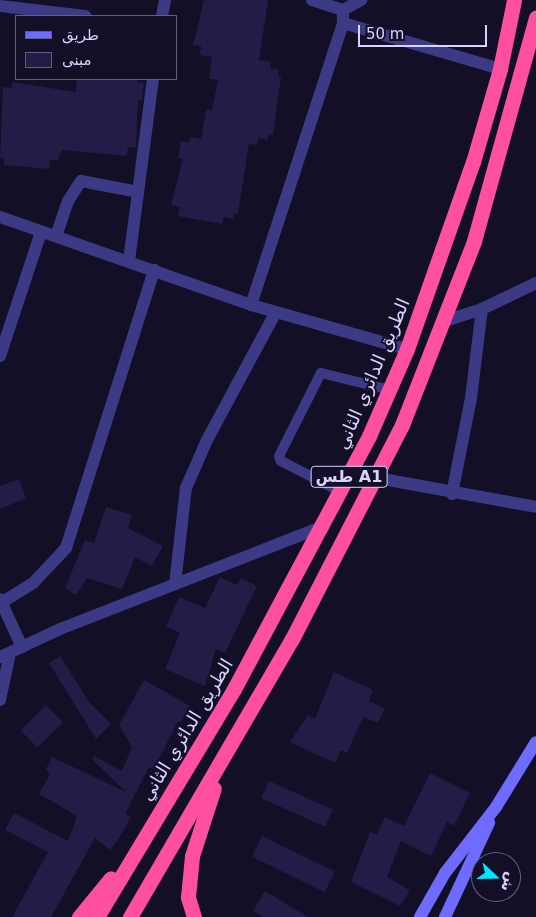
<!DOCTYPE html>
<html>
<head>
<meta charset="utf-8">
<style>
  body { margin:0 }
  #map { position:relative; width:536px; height:917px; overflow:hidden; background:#130f26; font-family:"DejaVu Sans","Noto Sans Arabic",sans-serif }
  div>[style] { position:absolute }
  .building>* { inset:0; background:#241b47; transform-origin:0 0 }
  .lane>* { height:10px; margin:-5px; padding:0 5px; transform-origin:5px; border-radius:5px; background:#3d3a85 }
  .street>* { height:12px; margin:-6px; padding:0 6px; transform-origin:6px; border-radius:6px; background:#3d3a85 }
  .secondary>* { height:12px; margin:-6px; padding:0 6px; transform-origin:6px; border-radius:6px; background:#6f6bff }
  .highway>* { height:15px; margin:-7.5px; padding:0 7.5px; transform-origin:7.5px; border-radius:7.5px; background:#ff4fa3 }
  span { translate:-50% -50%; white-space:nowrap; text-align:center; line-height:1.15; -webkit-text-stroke:4px #130f26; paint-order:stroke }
  .shield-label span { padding:1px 4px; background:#130f26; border:1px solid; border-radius:4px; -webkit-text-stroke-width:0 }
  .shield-label { font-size:16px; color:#d9d4ff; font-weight:700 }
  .street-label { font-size:18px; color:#d9d4ff }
  .legend { position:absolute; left:15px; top:15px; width:162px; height:65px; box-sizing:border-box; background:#130f26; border:1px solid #625e7d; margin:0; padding:6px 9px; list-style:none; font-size:15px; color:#d9d4ff }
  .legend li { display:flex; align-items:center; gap:10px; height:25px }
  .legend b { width:25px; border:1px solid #625e7d }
  .north { position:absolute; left:471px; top:852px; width:50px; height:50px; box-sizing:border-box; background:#130f26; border:1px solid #625e7d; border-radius:50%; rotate:111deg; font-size:14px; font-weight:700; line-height:20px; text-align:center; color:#d9d4ff }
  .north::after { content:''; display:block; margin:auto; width:18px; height:22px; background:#00e5ff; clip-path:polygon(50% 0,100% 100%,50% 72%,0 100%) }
  .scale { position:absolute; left:358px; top:25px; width:129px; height:22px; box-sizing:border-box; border:2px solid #d9d4ff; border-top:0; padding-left:6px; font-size:15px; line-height:18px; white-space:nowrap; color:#d9d4ff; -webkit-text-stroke:4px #130f26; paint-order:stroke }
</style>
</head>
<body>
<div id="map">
  <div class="building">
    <i style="clip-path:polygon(204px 0,268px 0,259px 60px,271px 62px,270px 68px,279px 70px,278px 76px,281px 77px,273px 135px,269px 134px,268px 140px,258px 138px,257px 145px,249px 144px,238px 214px,234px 213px,233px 219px,224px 217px,222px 224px,178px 216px,180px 207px,171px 205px,183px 159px,178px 158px,181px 141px,189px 143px,190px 137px,201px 139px,206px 109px,212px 110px,218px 80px,209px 79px,212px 57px,200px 55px,201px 46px,193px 45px)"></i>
    <i style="clip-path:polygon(81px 79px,137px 79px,137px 82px,144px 83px,142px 100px,138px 100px,136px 147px,128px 147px,127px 156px,62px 150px,58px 160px,50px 160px,49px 169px,4px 165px,4px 158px,0 158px,3px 87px,12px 88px,12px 82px,76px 92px,77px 80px)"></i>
    <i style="clip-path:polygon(19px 479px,26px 498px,0 509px,0 486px)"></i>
    <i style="clip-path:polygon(106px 507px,132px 515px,128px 528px,163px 546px,152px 566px,135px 557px,122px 589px,87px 578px,76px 595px,65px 588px,85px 540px,94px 543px)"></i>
    <i style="clip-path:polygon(220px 577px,237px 585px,241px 578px,257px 586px,225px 653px,216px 649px,205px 686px,165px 669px,180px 633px,166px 626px,179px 597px,205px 608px)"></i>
    <i style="clip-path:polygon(60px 656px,89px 702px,111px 724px,96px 739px,49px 663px)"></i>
    <i style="clip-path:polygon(334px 672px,373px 690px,369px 701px,385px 708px,378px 723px,363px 717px,347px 753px,341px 750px,335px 763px,290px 742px,308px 715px,315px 719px)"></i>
    <i style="clip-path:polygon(144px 680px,190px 706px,181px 722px,178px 721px,154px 769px,149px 767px,125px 814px,131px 817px,119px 838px,110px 850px,95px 838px,51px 917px,12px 917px,48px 852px,5px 830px,14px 813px,68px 841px,77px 816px,39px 794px,50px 774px,46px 769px,52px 757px,126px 792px,92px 759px,94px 756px,122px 771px,132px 747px,119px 725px)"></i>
    <i style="left:46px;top:705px;width:24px;height:36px;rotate:45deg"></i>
    <i style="clip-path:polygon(430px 773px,470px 793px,454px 826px,447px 822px,431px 856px,401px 841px,387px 877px,410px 890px,400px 906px,351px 882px,370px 832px,377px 834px,385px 817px,404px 826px)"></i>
    <i style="left:269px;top:781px;width:70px;height:19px;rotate:24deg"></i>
    <i style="left:262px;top:836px;width:81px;height:23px;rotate:26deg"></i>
    <i style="clip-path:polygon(265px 891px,308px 917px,263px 917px,253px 911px)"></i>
  </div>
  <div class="lane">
    <i style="left:341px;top:492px;width:68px;rotate:-152.7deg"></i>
    <i style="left:281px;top:461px;width:5px;rotate:-112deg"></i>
    <i style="left:279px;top:456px;width:93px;rotate:-63.2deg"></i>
    <i style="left:321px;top:373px;width:71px;rotate:13.8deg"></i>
  </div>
  <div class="street">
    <i style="left:312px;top:0;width:33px;rotate:18deg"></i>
    <i style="left:343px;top:10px;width:21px;rotate:-29deg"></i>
    <i style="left:0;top:6px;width:86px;rotate:6.7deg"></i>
    <i style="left:162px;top:16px;width:16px;rotate:-79deg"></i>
    <i style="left:343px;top:23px;width:164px;rotate:16.3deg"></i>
    <i style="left:0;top:217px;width:266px;rotate:19.3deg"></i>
    <i style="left:251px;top:305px;width:162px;rotate:15.8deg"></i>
    <i style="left:56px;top:236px;width:37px;rotate:-71deg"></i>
    <i style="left:68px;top:201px;width:24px;rotate:-57deg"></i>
    <i style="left:81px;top:181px;width:58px;rotate:10.9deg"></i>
    <i style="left:129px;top:261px;width:184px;rotate:-82.5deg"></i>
    <i style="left:251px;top:305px;width:297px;rotate:-71.9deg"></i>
    <i style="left:343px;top:23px;width:13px;rotate:-90deg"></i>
    <i style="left:445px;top:321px;width:39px;rotate:-18deg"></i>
    <i style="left:482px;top:309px;width:60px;rotate:-25.7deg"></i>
    <i style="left:0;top:356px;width:131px;rotate:-71.7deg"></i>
    <i style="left:377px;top:478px;width:162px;rotate:10.3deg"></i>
    <i style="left:452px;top:494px;width:98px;rotate:-78.8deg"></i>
    <i style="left:471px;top:398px;width:90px;rotate:-83deg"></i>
    <i style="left:175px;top:584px;width:97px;rotate:-83.5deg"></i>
    <i style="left:186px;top:488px;width:52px;rotate:-66.4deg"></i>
    <i style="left:207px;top:440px;width:145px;rotate:-61.7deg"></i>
    <i style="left:0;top:599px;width:53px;rotate:65.4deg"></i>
    <i style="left:1px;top:603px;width:39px;rotate:-32deg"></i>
    <i style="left:34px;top:582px;width:47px;rotate:-46.7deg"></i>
    <i style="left:66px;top:548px;width:292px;rotate:-72.4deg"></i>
    <i style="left:0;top:657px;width:66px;rotate:-25deg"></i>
    <i style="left:60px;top:629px;width:283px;rotate:-21.3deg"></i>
    <i style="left:0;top:700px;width:48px;rotate:-78deg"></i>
  </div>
  <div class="secondary">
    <i style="left:420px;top:917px;width:51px;rotate:-60.4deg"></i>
    <i style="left:445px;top:873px;width:83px;rotate:-52.3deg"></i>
    <i style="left:496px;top:807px;width:76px;rotate:-58.4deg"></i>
    <i style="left:445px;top:917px;width:104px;rotate:-64.9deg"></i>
  </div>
  <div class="highway">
    <i style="left:79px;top:917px;width:50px;rotate:-50.6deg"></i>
    <i style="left:97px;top:917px;width:266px;rotate:-59deg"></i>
    <i style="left:234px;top:689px;width:287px;rotate:-61.9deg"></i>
    <i style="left:369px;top:436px;width:95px;rotate:-66.4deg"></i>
    <i style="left:407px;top:349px;width:198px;rotate:-70.6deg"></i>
    <i style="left:473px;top:162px;width:97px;rotate:-73.8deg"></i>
    <i style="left:500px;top:69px;width:70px;rotate:-78.5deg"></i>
    <i style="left:130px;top:917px;width:322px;rotate:-59.8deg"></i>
    <i style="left:292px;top:639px;width:241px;rotate:-62.8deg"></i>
    <i style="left:402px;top:425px;width:198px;rotate:-68.6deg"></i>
    <i style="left:474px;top:241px;width:232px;rotate:-74.5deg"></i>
    <i style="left:194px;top:917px;width:21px;rotate:-107deg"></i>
    <i style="left:188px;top:897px;width:41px;rotate:-84.4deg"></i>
    <i style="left:192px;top:856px;width:71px;rotate:-72.1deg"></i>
  </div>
  <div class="shield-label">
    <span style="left:349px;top:477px">طس A1</span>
  </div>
  <div class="street-label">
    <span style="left:373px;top:374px;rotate:-67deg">الطريق الدائري الثاني</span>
    <span style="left:187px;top:730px;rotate:-59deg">الطريق الدائري الثاني</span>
  </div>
  <ul class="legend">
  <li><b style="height:6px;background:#6f6bff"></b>طريق</li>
  <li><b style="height:14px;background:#241b47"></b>مبنى</li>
  </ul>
  <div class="north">ش</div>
  <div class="scale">50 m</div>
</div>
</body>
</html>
